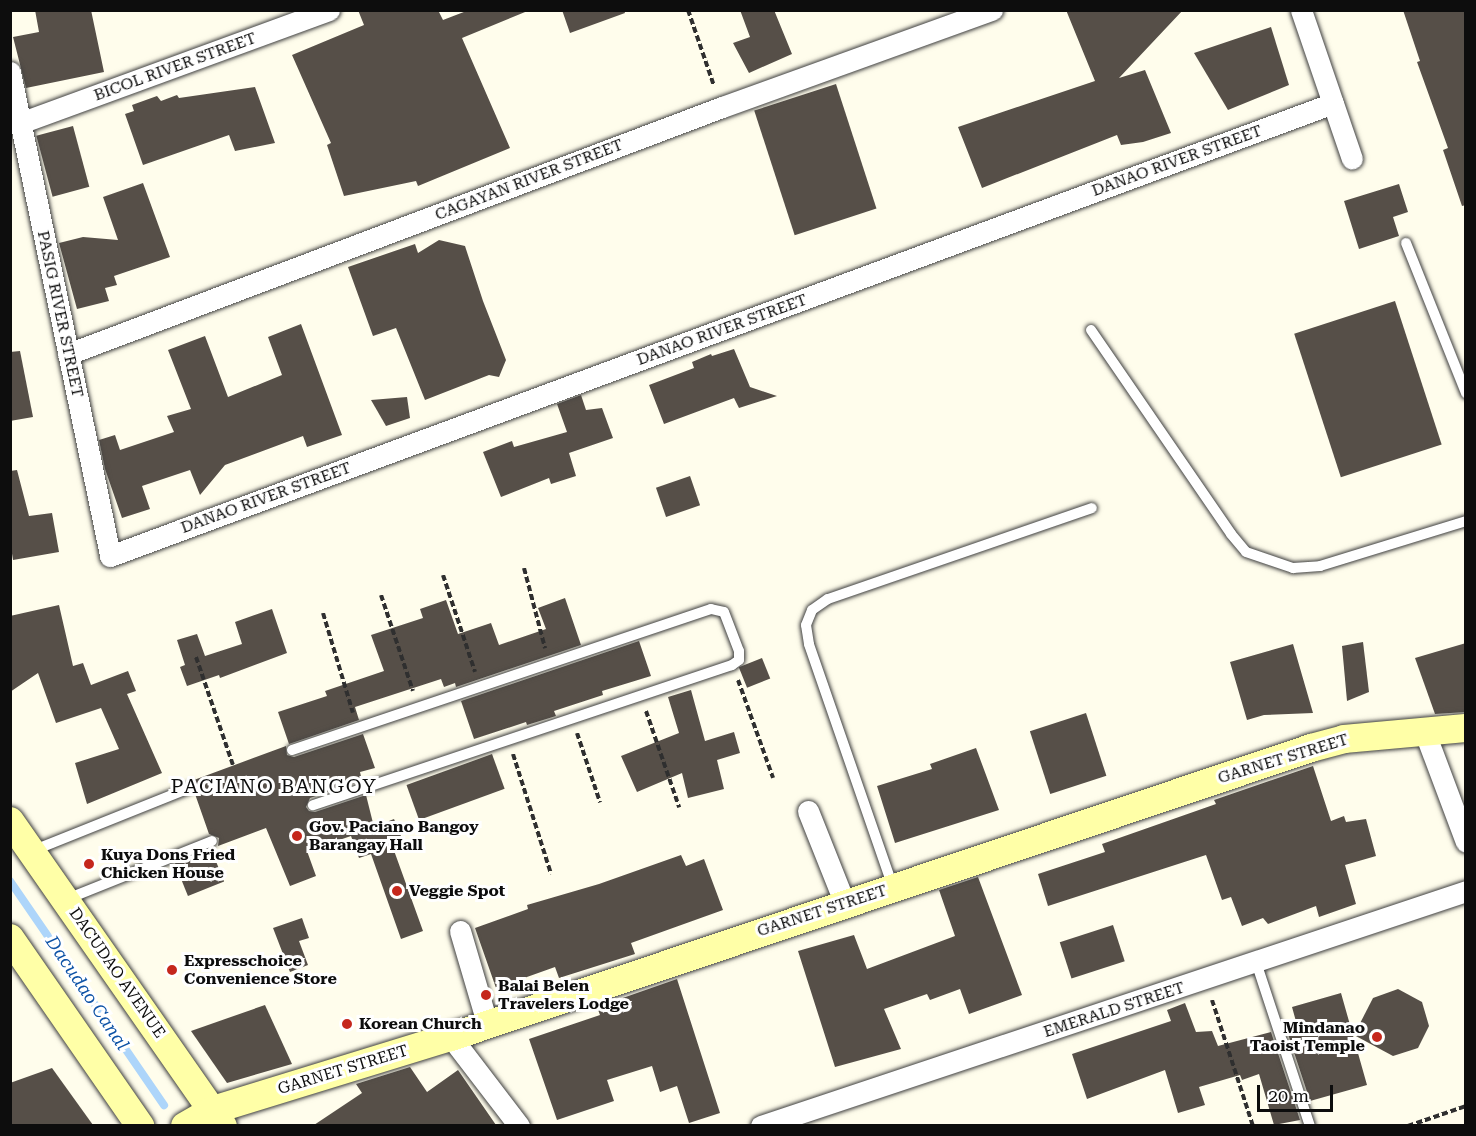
<!DOCTYPE html>
<html>
<head>
<meta charset="utf-8">
<style>
  body { margin:0 }
  #map { position:relative; width:1476px; height:1136px; overflow:hidden; background:#fffdec; font-family:"Roboto Serif",serif }
  div>[style] { position:absolute }
  .stream>* { height:8px; margin:-4px; padding:0 4px; transform-origin:4px; border-radius:4px; background:#add5fa }
  .building>* { inset:0; background:#564f48; transform-origin:0 0 }
  .path>* { height:4px; margin-top:-2px; transform-origin:0; background:repeating-linear-gradient(90deg,#2f2f2f 0 6px,transparent 0 9px) }
  .roads { filter:drop-shadow(0 0 2px #404040) drop-shadow(0 0 2px #404040) }
  .lane>* { height:10px; margin:-5px; padding:0 5px; transform-origin:5px; border-radius:5px; background:#fff }
  .street>* { height:21px; margin:-10.5px; padding:0 10.5px; transform-origin:10.5px; border-radius:10.5px; background:#fff }
  .secondary>* { height:28px; margin:-14px; padding:0 14px; transform-origin:14px; border-radius:14px; background:#ffffa7 }
  .dots>* { width:16px; height:16px; translate:-50% -50%; box-sizing:border-box; border:3px solid #fff; border-radius:50% }
  span { translate:-50% -50%; white-space:nowrap; text-align:center; line-height:1.15; -webkit-text-stroke:6px #fff; paint-order:stroke }
  .street-label { font-size:16px; color:#0d0d0d }
  .poi-label { font-size:16px; color:#0d0d0d; font-weight:700 }
  .left { translate:0 -50%; text-align:left }
  .right { translate:-100% -50%; text-align:right }
  .water-label { font-size:18px; color:#0e53a6; font-style:italic }
  .quarter-label { font-size:20px; color:#0d0d0d; letter-spacing:1.5px }
  .frame { position:absolute; inset:0; border:12px solid #0d0d0d; pointer-events:none }
  .scale { position:absolute; left:1257px; top:1085px; width:76px; height:27px; box-sizing:border-box; border:3px solid #0d0d0d; border-top:0; padding-left:8px; font-size:18px; line-height:21px; white-space:nowrap; color:#0d0d0d; -webkit-text-stroke:4px #fff; paint-order:stroke }
</style>
</head>
<body>
<div id="map">
  <div class="stream">
    <i style="left:10px;top:881px;width:272px;rotate:55.5deg"></i>
  </div>
  <div class="building">
    <i style="clip-path:polygon(35px 10px,91px 10px,104px 72px,26px 88px,13px 37px,39px 32px)"></i>
    <i style="clip-path:polygon(358px 10px,438px 10px,443px 20px,469px 10px,530px 10px,462px 38px,510px 148px,418px 186px,416px 181px,344px 196px,327px 145px,331px 143px,292px 55px,364px 25px)"></i>
    <i style="clip-path:polygon(562px 10px,624px 10px,625px 13px,570px 33px)"></i>
    <i style="clip-path:polygon(740px 10px,774px 10px,792px 54px,749px 73px,733px 43px,750px 37px)"></i>
    <i style="clip-path:polygon(1066px 10px,1183px 10px,1119px 78px,1145px 70px,1171px 133px,1143px 142px,1121px 145px,1117px 135px,982px 188px,958px 127px,1095px 81px)"></i>
    <i style="clip-path:polygon(1403px 10px,1466px 10px,1466px 205px,1462px 206px,1443px 150px,1448px 148px,1417px 62px,1420px 61px)"></i>
    <i style="clip-path:polygon(1271px 27px,1289px 85px,1228px 110px,1194px 53px)"></i>
    <i style="left:836px;top:84px;width:131px;height:86px;rotate:72deg"></i>
    <i style="clip-path:polygon(255px 87px,275px 143px,235px 151px,229px 135px,143px 165px,125px 114px,134px 111px,132px 105px,157px 96px,161px 101px,177px 95px,179px 98px)"></i>
    <i style="left:73px;top:126px;width:63px;height:38px;rotate:75deg"></i>
    <i style="clip-path:polygon(143px 183px,170px 257px,114px 276px,117px 285px,105px 288px,109px 301px,77px 309px,59px 243px,83px 237px,118px 240px,103px 197px)"></i>
    <i style="clip-path:polygon(1399px 184px,1408px 212px,1393px 217px,1399px 236px,1359px 249px,1344px 201px)"></i>
    <i style="clip-path:polygon(439px 240px,465px 246px,483px 301px,506px 360px,499px 377px,489px 375px,425px 400px,396px 328px,373px 336px,348px 267px,415px 244px,418px 253px)"></i>
    <i style="left:1395px;top:301px;width:151px;height:106px;rotate:72deg"></i>
    <i style="clip-path:polygon(301px 324px,342px 435px,307px 447px,303px 436px,225px 465px,200px 495px,190px 470px,142px 486px,150px 509px,122px 518px,105px 469px,99px 440px,115px 435px,120px 450px,174px 432px,167px 416px,191px 409px,168px 350px,205px 336px,228px 397px,282px 375px,268px 337px)"></i>
    <i style="clip-path:polygon(734px 349px,750px 387px,777px 396px,739px 408px,734px 398px,664px 424px,649px 385px,694px 368px,692px 362px,711px 354px,712px 356px)"></i>
    <i style="clip-path:polygon(20px 351px,33px 417px,10px 421px,10px 352px)"></i>
    <i style="clip-path:polygon(581px 395px,586px 410px,602px 408px,613px 438px,569px 453px,576px 476px,551px 484px,549px 478px,501px 497px,483px 452px,512px 441px,514px 447px,567px 432px,557px 404px)"></i>
    <i style="clip-path:polygon(407px 397px,410px 418px,386px 426px,371px 400px)"></i>
    <i style="clip-path:polygon(17px 470px,29px 516px,52px 513px,59px 552px,13px 560px,10px 541px,10px 471px)"></i>
    <i style="left:690px;top:476px;width:31px;height:36px;rotate:71deg"></i>
    <i style="clip-path:polygon(565px 598px,581px 645px,456px 687px,455px 683px,444px 687px,441px 679px,355px 707px,359px 720px,289px 744px,278px 712px,327px 696px,325px 691px,384px 671px,371px 635px,423px 618px,420px 609px,446px 600px,458px 634px,491px 623px,499px 645px,546px 629px,538px 608px)"></i>
    <i style="clip-path:polygon(59px 605px,73px 666px,83px 663px,91px 685px,128px 671px,136px 691px,127px 694px,162px 773px,87px 804px,75px 763px,119px 749px,101px 708px,56px 723px,38px 673px,10px 692px,10px 616px)"></i>
    <i style="clip-path:polygon(272px 609px,287px 653px,220px 678px,219px 675px,187px 686px,180px 667px,185px 665px,177px 640px,197px 634px,205px 656px,242px 644px,235px 622px)"></i>
    <i style="clip-path:polygon(639px 641px,651px 676px,602px 691px,603px 695px,554px 711px,556px 716px,527px 725px,526px 722px,474px 739px,461px 701px)"></i>
    <i style="clip-path:polygon(1363px 642px,1369px 692px,1347px 701px,1342px 646px)"></i>
    <i style="clip-path:polygon(1466px 643px,1466px 712px,1435px 714px,1415px 658px)"></i>
    <i style="clip-path:polygon(1293px 644px,1313px 713px,1264px 715px,1247px 720px,1230px 662px)"></i>
    <i style="left:762px;top:658px;width:22px;height:25px;rotate:68deg"></i>
    <i style="clip-path:polygon(691px 690px,705px 741px,734px 732px,740px 753px,717px 760px,724px 789px,688px 798px,682px 773px,637px 792px,621px 756px,679px 733px,668px 697px)"></i>
    <i style="left:1086px;top:713px;width:66px;height:59px;rotate:72deg"></i>
    <i style="clip-path:polygon(363px 734px,375px 768px,360px 772px,362px 781px,310px 798px,306px 807px,309px 811px,315px 812px,366px 795px,374px 827px,394px 819px,403px 841px,392px 845px,423px 931px,401px 939px,371px 854px,359px 858px,351px 836px,307px 851px,316px 876px,290px 886px,266px 828px,218px 846px,219px 838px,209px 834px,195px 794px,199px 787px,194px 780px,286px 746px,287px 755px,294px 757px)"></i>
    <i style="clip-path:polygon(976px 748px,999px 810px,895px 843px,877px 786px,932px 769px,930px 764px)"></i>
    <i style="left:492px;top:754px;width:37px;height:91px;rotate:70deg"></i>
    <i style="clip-path:polygon(1313px 766px,1331px 821px,1344px 816px,1346px 822px,1366px 819px,1376px 856px,1345px 865px,1356px 904px,1319px 917px,1316px 906px,1268px 924px,1263px 918px,1242px 926px,1231px 897px,1222px 900px,1206px 855px,1048px 906px,1038px 874px,1105px 852px,1102px 844px,1216px 804px,1214px 800px)"></i>
    <i style="left:211px;top:849px;width:35px;height:39px;rotate:68deg"></i>
    <i style="clip-path:polygon(681px 855px,686px 866px,704px 859px,723px 910px,631px 943px,635px 954px,559px 978px,555px 967px,496px 988px,475px 928px,528px 909px,527px 905px,599px 884px)"></i>
    <i style="clip-path:polygon(978px 877px,1022px 995px,969px 1014px,960px 989px,930px 1000px,927px 994px,884px 1009px,901px 1049px,835px 1067px,798px 951px,854px 935px,867px 969px,955px 936px,939px 890px)"></i>
    <i style="clip-path:polygon(302px 918px,309px 938px,299px 941px,308px 965px,290px 972px,273px 928px)"></i>
    <i style="left:1113px;top:925px;width:38px;height:56px;rotate:72deg"></i>
    <i style="clip-path:polygon(677px 979px,720px 1113px,689px 1123px,677px 1086px,660px 1092px,652px 1066px,607px 1080px,614px 1101px,557px 1120px,529px 1039px,600px 1015px,597px 1007px)"></i>
    <i style="clip-path:polygon(1398px 989px,1422px 1002px,1429px 1026px,1418px 1048px,1393px 1056px,1354px 1035px,1373px 998px)"></i>
    <i style="clip-path:polygon(1341px 993px,1367px 1085px,1310px 1101px,1286px 1028px,1297px 1025px,1292px 1007px)"></i>
    <i style="clip-path:polygon(1185px 1003px,1196px 1032px,1212px 1031px,1218px 1046px,1271px 1032px,1300px 1120px,1274px 1125px,1259px 1074px,1242px 1080px,1240px 1075px,1199px 1087px,1205px 1105px,1178px 1113px,1165px 1070px,1087px 1099px,1072px 1054px,1171px 1021px,1167px 1010px)"></i>
    <i style="clip-path:polygon(265px 1005px,292px 1064px,227px 1083px,191px 1031px)"></i>
    <i style="clip-path:polygon(410px 1067px,427px 1092px,458px 1070px,496px 1125px,314px 1125px,362px 1093px,356px 1084px)"></i>
    <i style="clip-path:polygon(52px 1068px,93px 1125px,10px 1125px,10px 1083px)"></i>
  </div>
  <div class="path">
    <i style="left:688px;top:10px;width:80px;rotate:71.1deg"></i>
    <i style="left:524px;top:568px;width:83px;rotate:75.3deg"></i>
    <i style="left:443px;top:575px;width:102px;rotate:71.7deg"></i>
    <i style="left:381px;top:595px;width:101px;rotate:71.6deg"></i>
    <i style="left:323px;top:613px;width:104px;rotate:73.3deg"></i>
    <i style="left:196px;top:657px;width:114px;rotate:71.1deg"></i>
    <i style="left:738px;top:680px;width:104px;rotate:70.3deg"></i>
    <i style="left:646px;top:711px;width:102px;rotate:71deg"></i>
    <i style="left:577px;top:733px;width:73px;rotate:71.6deg"></i>
    <i style="left:513px;top:754px;width:126px;rotate:72.4deg"></i>
    <i style="left:1212px;top:1000px;width:133px;rotate:72deg"></i>
    <i style="left:1150px;top:1125px;width:1px;rotate:90deg"></i>
    <i style="left:1408px;top:1126px;width:61px;rotate:-19deg"></i>
  </div>
  <div class="roads">
    <div class="lane">
      <i style="left:1406px;top:243px;width:162px;rotate:68.2deg"></i>
      <i style="left:1091px;top:330px;width:247px;rotate:55.5deg"></i>
      <i style="left:1231px;top:534px;width:23px;rotate:50deg"></i>
      <i style="left:1246px;top:552px;width:50px;rotate:18.8deg"></i>
      <i style="left:1293px;top:568px;width:27px;rotate:-4deg"></i>
      <i style="left:1320px;top:566px;width:153px;rotate:-17.1deg"></i>
      <i style="left:292px;top:750px;width:442px;rotate:-18.6deg"></i>
      <i style="left:711px;top:609px;width:13px;rotate:13deg"></i>
      <i style="left:724px;top:612px;width:42px;rotate:69deg"></i>
      <i style="left:739px;top:651px;width:9px;rotate:90deg"></i>
      <i style="left:739px;top:660px;width:9px;rotate:144deg"></i>
      <i style="left:732px;top:665px;width:442px;rotate:161.5deg"></i>
      <i style="left:32px;top:851px;width:172px;rotate:-21.8deg"></i>
      <i style="left:893px;top:887px;width:257px;rotate:-109.1deg"></i>
      <i style="left:809px;top:644px;width:19px;rotate:-99deg"></i>
      <i style="left:806px;top:625px;width:16px;rotate:-68deg"></i>
      <i style="left:812px;top:610px;width:19px;rotate:-35deg"></i>
      <i style="left:828px;top:599px;width:279px;rotate:-19deg"></i>
      <i style="left:67px;top:899px;width:156px;rotate:-21.8deg"></i>
      <i style="left:1256px;top:962px;width:173px;rotate:71.8deg"></i>
    </div>
    <div class="street">
      <i style="left:1301px;top:10px;width:157px;rotate:71.1deg"></i>
      <i style="left:10px;top:72px;width:494px;rotate:78.3deg"></i>
      <i style="left:110px;top:556px;width:1304px;rotate:-20.32deg"></i>
      <i style="left:20px;top:123px;width:329px;rotate:-20.1deg"></i>
      <i style="left:68px;top:354px;width:699px;rotate:-20.69deg"></i>
      <i style="left:722px;top:107px;width:287px;rotate:-19.8deg"></i>
      <i style="left:1425px;top:733px;width:116px;rotate:69.4deg"></i>
      <i style="left:808px;top:811px;width:100px;rotate:68.3deg"></i>
      <i style="left:460px;top:931px;width:96px;rotate:73.6deg"></i>
      <i style="left:451px;top:1037px;width:112px;rotate:52.6deg"></i>
      <i style="left:761px;top:1126px;width:743px;rotate:-18.43deg"></i>
    </div>
    <div class="secondary">
      <i style="left:10px;top:821px;width:372px;rotate:55.1deg"></i>
      <i style="left:10px;top:938px;width:229px;rotate:55.3deg"></i>
      <i style="left:185px;top:1126px;width:32px;rotate:-30deg"></i>
      <i style="left:213px;top:1110px;width:249px;rotate:-17.1deg"></i>
      <i style="left:451px;top:1037px;width:907px;rotate:-18.57deg"></i>
      <i style="left:1311px;top:748px;width:34px;rotate:-15deg"></i>
      <i style="left:1344px;top:739px;width:122px;rotate:-5.2deg"></i>
    </div>
  </div>
  <div class="dots">
    <i style="left:297px;top:836px;background:#c5271c"></i>
    <i style="left:89px;top:864px;background:#c5271c"></i>
    <i style="left:397px;top:891px;background:#c5271c"></i>
    <i style="left:172px;top:970px;background:#c5271c"></i>
    <i style="left:486px;top:995px;background:#c5271c"></i>
    <i style="left:347px;top:1024px;background:#c5271c"></i>
    <i style="left:1377px;top:1037px;background:#c5271c"></i>
  </div>
  <div class="street-label">
    <span style="left:175px;top:67px;rotate:-20deg">BICOL RIVER STREET</span>
    <span style="left:1177px;top:161px;rotate:-20deg">DANAO RIVER STREET</span>
    <span style="left:529px;top:180px;rotate:-21deg">CAGAYAN RIVER STREET</span>
    <span style="left:60px;top:314px;rotate:78deg">PASIG RIVER STREET</span>
    <span style="left:722px;top:330px;rotate:-20deg">DANAO RIVER STREET</span>
    <span style="left:266px;top:498px;rotate:-20deg">DANAO RIVER STREET</span>
    <span style="left:1283px;top:759px;rotate:-17deg">GARNET STREET</span>
    <span style="left:822px;top:911px;rotate:-18deg">GARNET STREET</span>
    <span style="left:117px;top:973px;rotate:55deg">DACUDAO AVENUE</span>
    <span style="left:1114px;top:1010px;rotate:-18deg">EMERALD STREET</span>
    <span style="left:343px;top:1070px;rotate:-17deg">GARNET STREET</span>
  </div>
  <div class="poi-label">
    <span class="left" style="left:309px;top:836px">Gov. Paciano Bangoy<br>Barangay Hall</span>
    <span class="left" style="left:101px;top:864px">Kuya Dons Fried<br>Chicken House</span>
    <span class="left" style="left:409px;top:891px">Veggie Spot</span>
    <span class="left" style="left:184px;top:970px">Expresschoice<br>Convenience Store</span>
    <span class="left" style="left:498px;top:995px">Balai Belen<br>Travelers Lodge</span>
    <span class="left" style="left:359px;top:1024px">Korean Church</span>
    <span class="right" style="left:1365px;top:1037px">Mindanao<br>Taoist Temple</span>
  </div>
  <div class="water-label">
    <span style="left:87px;top:993px;rotate:56deg">Dacudao Canal</span>
  </div>
  <div class="quarter-label">
    <span style="left:274px;top:786px">PACIANO BANGOY</span>
  </div>
  <div class="frame"></div>
  <div class="scale">20 m</div>
</div>
</body>
</html>
